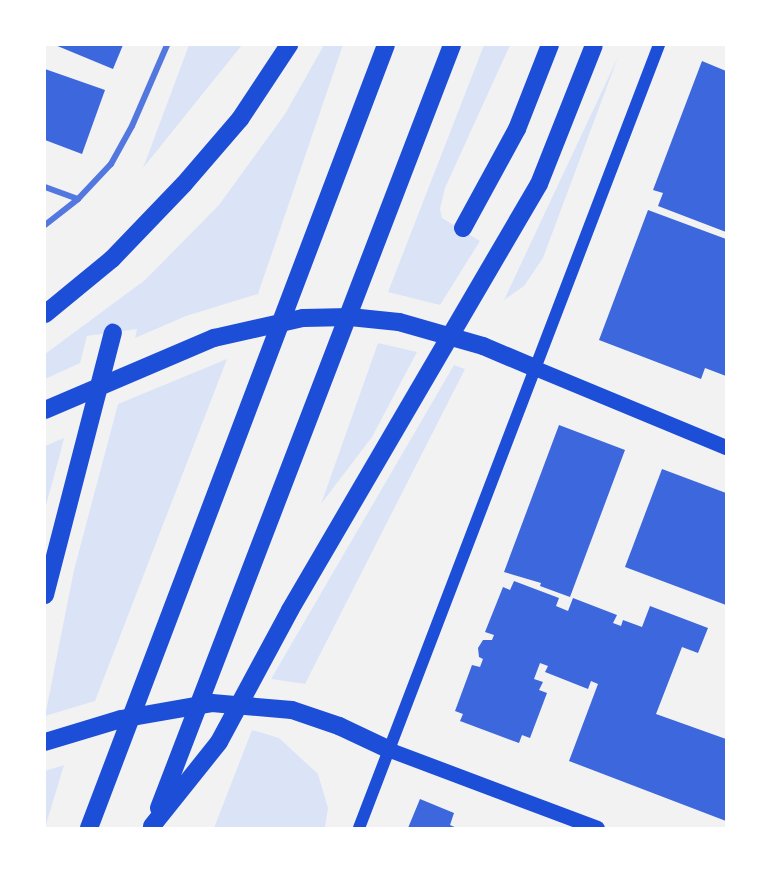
<!DOCTYPE html>
<html>
<head>
<meta charset="utf-8">
<style>
  body { margin:0 }
  #map { position:relative; width:771px; height:873px; overflow:hidden; background:#f2f2f2; font-family:"Fira Sans",sans-serif }
  div>[style] { position:absolute }
  .green>* { inset:0; background:#dbe4f7 }
  .building>* { inset:0; background:#3d67dc }
  .minor>* { height:6px; margin:-3px; padding:0 3px; transform-origin:3px; border-radius:3px; background:#5277de }
  .secondary>* { height:12px; margin:-6px; padding:0 6px; transform-origin:6px; border-radius:6px; background:#1d4ed8 }
  .primary>* { height:15px; margin:-7.5px; padding:0 7.5px; transform-origin:7.5px; border-radius:7.5px; background:#1d4ed8 }
  .motorway>* { height:18px; margin:-9px; padding:0 9px; transform-origin:9px; border-radius:9px; background:#1d4ed8 }
  span { translate:-50% -50%; white-space:nowrap; text-align:center; line-height:1.15; -webkit-text-stroke:5px #fff; paint-order:stroke }
  .frame { position:absolute; inset:0; border:46px solid #fff; pointer-events:none }
</style>
</head>
<body>
<div id="map">
  <div class="green">
    <i style="clip-path:polygon(189px 45px,242px 45px,143px 168px)"></i>
    <i style="clip-path:polygon(324px 45px,343px 45px,258px 294px,186px 316px,135px 338px,137px 329px,87px 336px,80px 363px,45px 379px,45px 354px,145px 280px,219px 205px,285px 114px)"></i>
    <i style="clip-path:polygon(484px 45px,510px 45px,445px 188px,440px 209px,442px 218px,480px 241px,440px 305px,388px 292px)"></i>
    <i style="clip-path:polygon(618px 57px,543px 258px,524px 286px,504px 300px)"></i>
    <i style="clip-path:polygon(378px 343px,417px 352px,372px 437px,321px 504px)"></i>
    <i style="clip-path:polygon(227px 359px,95px 701px,45px 716px,74px 570px,118px 404px)"></i>
    <i style="clip-path:polygon(454px 365px,465px 369px,305px 684px,271px 679px)"></i>
    <i style="clip-path:polygon(64px 438px,60px 454px,45px 509px,45px 446px)"></i>
    <i style="clip-path:polygon(252px 730px,279px 738px,318px 774px,328px 808px,325px 828px,214px 828px)"></i>
    <i style="clip-path:polygon(64px 765px,45px 828px,45px 771px)"></i>
  </div>
  <div class="building">
    <i style="clip-path:polygon(55px 45px,123px 45px,113px 69px)"></i>
    <i style="clip-path:polygon(702px 61px,726px 71px,726px 232px,658px 206px,663px 193px,653px 190px)"></i>
    <i style="clip-path:polygon(45px 69px,105px 90px,82px 154px,45px 140px)"></i>
    <i style="clip-path:polygon(648px 210px,726px 239px,726px 376px,705px 368px,701px 379px,599px 340px)"></i>
    <i style="clip-path:polygon(559px 425px,625px 450px,570px 597px,540px 586px,541px 583px,504px 572px)"></i>
    <i style="clip-path:polygon(662px 469px,726px 493px,726px 605px,625px 567px)"></i>
    <i style="clip-path:polygon(514px 581px,559px 598px,556px 606px,568px 611px,573px 598px,617px 615px,613px 623px,621px 626px,623px 620px,642px 627px,650px 606px,708px 628px,698px 653px,682px 647px,656px 714px,726px 739px,726px 821px,569px 761px,598px 684px,591px 681px,588px 689px,545px 672px,548px 666px,540px 663px,534px 679px,543px 682px,539px 690px,547px 693px,530px 738px,522px 735px,519px 743px,460px 721px,463px 714px,455px 711px,472px 665px,480px 667px,483px 659px,479px 657px,478px 648px,483px 640px,492px 640px,494px 635px,485px 632px,503px 587px,510px 590px)"></i>
    <i style="clip-path:polygon(420px 799px,454px 813px,450px 825px,457px 828px,408px 828px)"></i>
  </div>
  <div class="minor">
    <i style="left:45px;top:187px;width:35px;rotate:20deg"></i>
    <i style="left:45px;top:225px;width:42px;rotate:-38.2deg"></i>
    <i style="left:78px;top:199px;width:48px;rotate:-46.7deg"></i>
    <i style="left:111px;top:164px;width:43px;rotate:-61.1deg"></i>
    <i style="left:132px;top:126px;width:88px;rotate:-66.6deg"></i>
  </div>
  <div class="secondary">
    <i style="left:359px;top:828px;width:839px;rotate:-69.04deg"></i>
  </div>
  <div class="primary">
    <i style="left:535px;top:368px;width:207px;rotate:22.5deg"></i>
    <i style="left:390px;top:750px;width:221px;rotate:20.6deg"></i>
  </div>
  <div class="motorway">
    <i style="left:463px;top:228px;width:113px;rotate:-61.4deg"></i>
    <i style="left:517px;top:129px;width:90px;rotate:-68.6deg"></i>
    <i style="left:45px;top:314px;width:87px;rotate:-39.4deg"></i>
    <i style="left:112px;top:259px;width:104px;rotate:-46.2deg"></i>
    <i style="left:184px;top:184px;width:86px;rotate:-49.3deg"></i>
    <i style="left:240px;top:119px;width:89px;rotate:-56.5deg"></i>
    <i style="left:45px;top:410px;width:184px;rotate:-23.1deg"></i>
    <i style="left:214px;top:338px;width:91px;rotate:-12.7deg"></i>
    <i style="left:303px;top:318px;width:47px;rotate:-1.2deg"></i>
    <i style="left:350px;top:317px;width:49px;rotate:5.8deg"></i>
    <i style="left:399px;top:322px;width:87px;rotate:15.9deg"></i>
    <i style="left:483px;top:346px;width:56px;rotate:22.9deg"></i>
    <i style="left:45px;top:595px;width:271px;rotate:-75.5deg"></i>
    <i style="left:45px;top:742px;width:79px;rotate:-16.8deg"></i>
    <i style="left:121px;top:719px;width:92px;rotate:-10deg"></i>
    <i style="left:212px;top:703px;width:80px;rotate:5deg"></i>
    <i style="left:292px;top:710px;width:50px;rotate:18.8deg"></i>
    <i style="left:339px;top:726px;width:56px;rotate:25.2deg"></i>
    <i style="left:159px;top:808px;width:817px;rotate:-68.99deg"></i>
    <i style="left:152px;top:826px;width:107px;rotate:-51.4deg"></i>
    <i style="left:219px;top:742px;width:150px;rotate:-61.7deg"></i>
    <i style="left:290px;top:610px;width:493px;rotate:-59.7deg"></i>
    <i style="left:539px;top:184px;width:149px;rotate:-68.4deg"></i>
    <i style="left:89px;top:828px;width:837px;rotate:-69.23deg"></i>
  </div>
  <div class="frame"></div>
</div>
</body>
</html>
